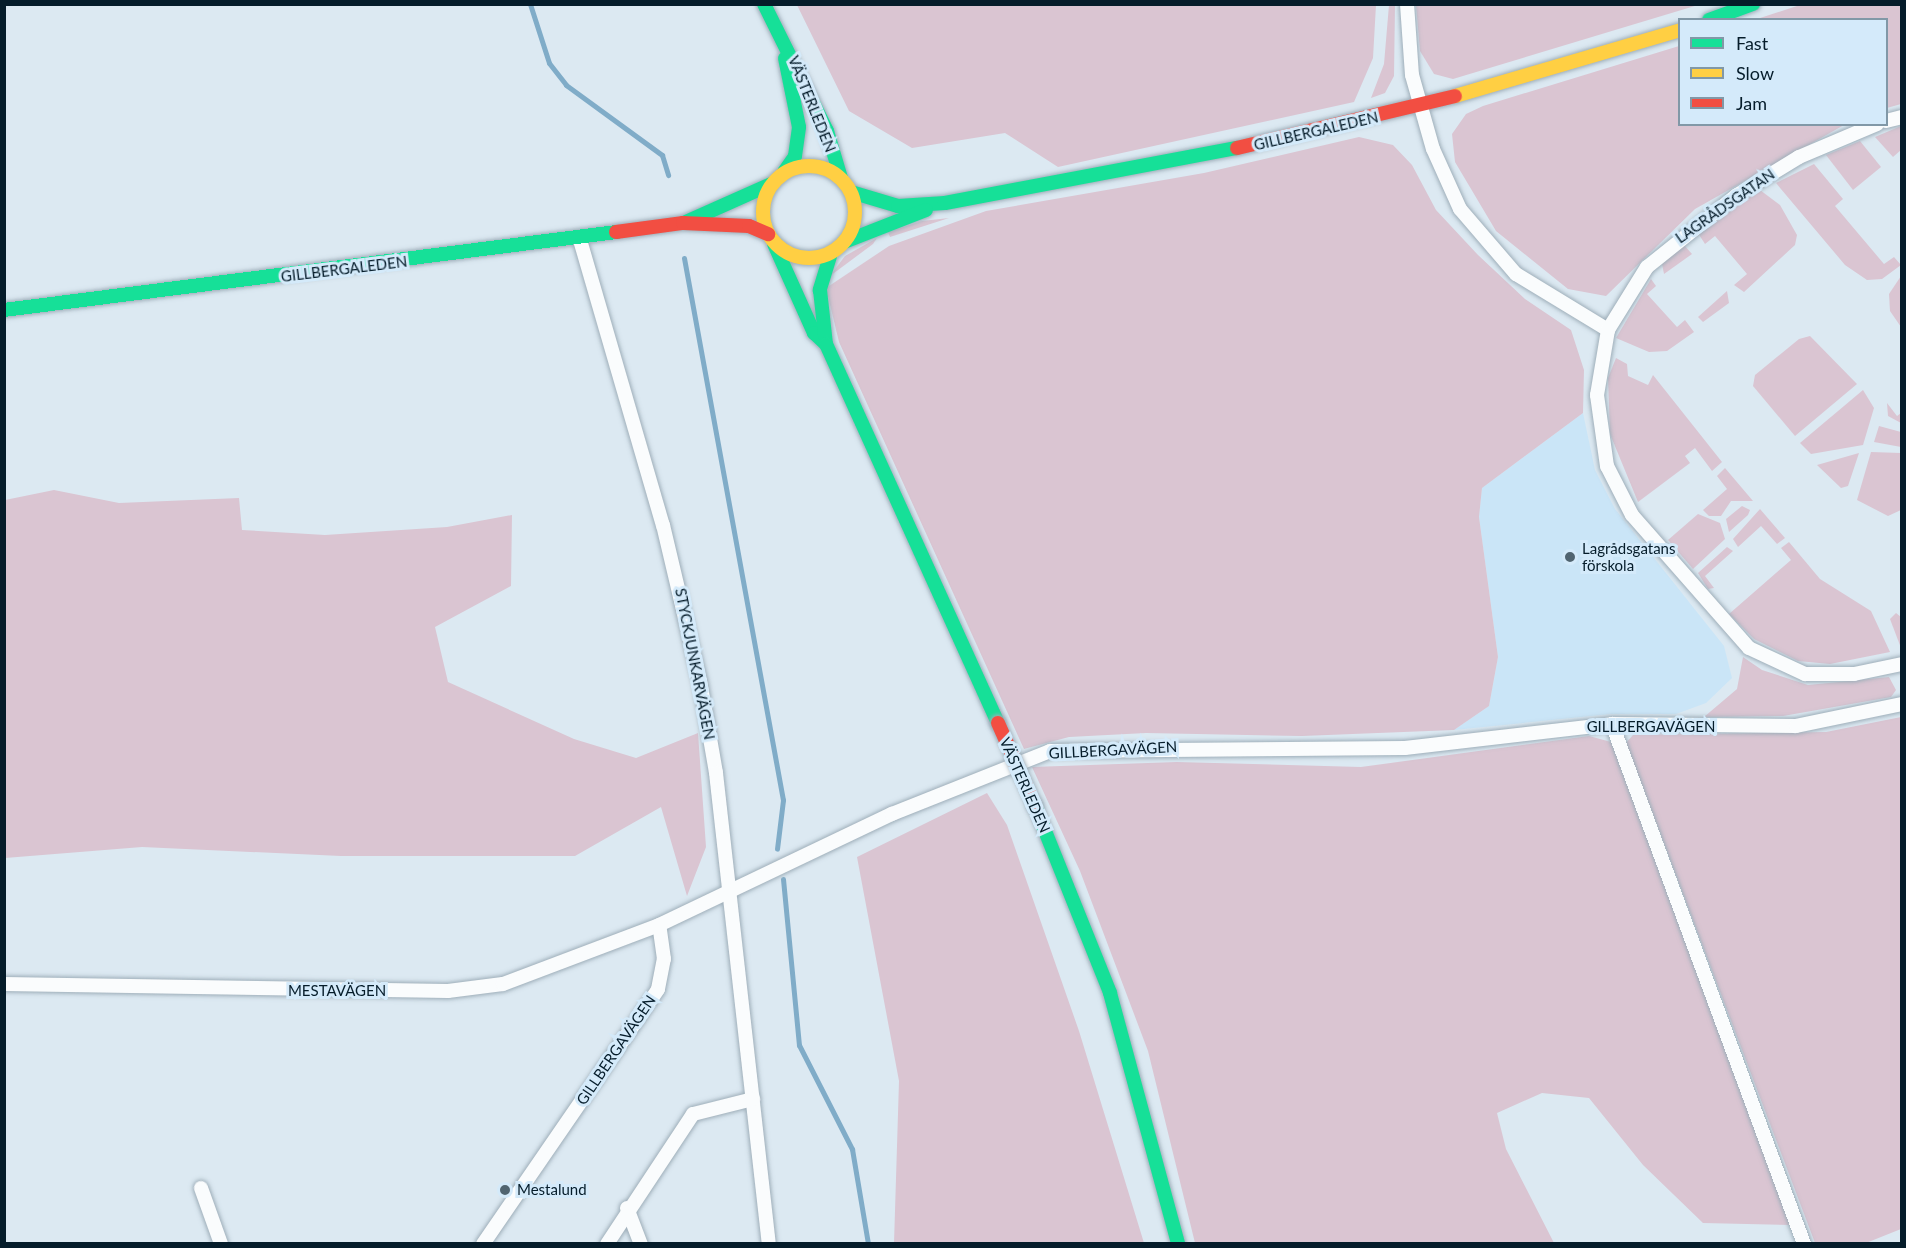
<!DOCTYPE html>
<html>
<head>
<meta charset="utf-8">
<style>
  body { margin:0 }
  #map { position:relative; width:1906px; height:1248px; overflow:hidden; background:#dce9f2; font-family:Lato,sans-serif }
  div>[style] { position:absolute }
  .built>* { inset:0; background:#cae5f7 }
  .green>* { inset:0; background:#dac5d2 }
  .stream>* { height:5px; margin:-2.5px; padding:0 2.5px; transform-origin:2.5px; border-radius:2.5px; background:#80acc8 }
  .roads { filter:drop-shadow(0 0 2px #9eaeb9) drop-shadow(0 0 2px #9eaeb9) }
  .street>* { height:14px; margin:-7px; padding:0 7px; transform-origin:7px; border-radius:7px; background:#fafcfd }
  .fast>* { height:14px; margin:-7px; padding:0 7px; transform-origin:7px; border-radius:7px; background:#16e098 }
  .slow>* { height:14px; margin:-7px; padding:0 7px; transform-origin:7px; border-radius:7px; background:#ffcf43 }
  .slow>.ring { margin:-7px; padding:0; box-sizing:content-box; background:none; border:14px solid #ffcf43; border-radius:50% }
  .jam>* { height:14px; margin:-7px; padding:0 7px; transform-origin:7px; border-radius:7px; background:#f24e42 }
  .bridges { filter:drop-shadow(0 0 2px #9eaeb9) drop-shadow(0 0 2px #9eaeb9) }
  .jam-bridge>* { height:14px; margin:-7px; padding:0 7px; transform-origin:7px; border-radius:7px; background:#f24e42 }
  .dots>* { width:16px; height:16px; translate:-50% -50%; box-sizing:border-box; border:3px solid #d4eafa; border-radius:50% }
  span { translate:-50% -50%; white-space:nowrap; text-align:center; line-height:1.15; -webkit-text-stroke:6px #d4eafa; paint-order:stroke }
  .street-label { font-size:15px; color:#051c2a }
  .poi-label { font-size:15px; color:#051c2a }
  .left { translate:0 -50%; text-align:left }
  .frame { position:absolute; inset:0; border:6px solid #051c2a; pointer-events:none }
  .legend { position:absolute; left:1678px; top:18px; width:210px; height:108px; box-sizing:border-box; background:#d4eafa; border:2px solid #8198a7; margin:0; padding:8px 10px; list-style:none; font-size:18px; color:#051c2a }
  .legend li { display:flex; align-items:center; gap:12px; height:30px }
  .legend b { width:30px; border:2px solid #8198a7 }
</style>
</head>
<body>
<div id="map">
  <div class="built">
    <i style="clip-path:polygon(1583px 413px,1595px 470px,1615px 509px,1724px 646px,1732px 678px,1706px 703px,1676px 714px,1611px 714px,1454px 730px,1489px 706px,1498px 657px,1479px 517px,1482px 488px)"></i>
  </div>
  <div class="green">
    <i style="clip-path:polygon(797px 5px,1376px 4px,1376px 5px,1373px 58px,1354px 102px,1058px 167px,1005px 133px,912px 148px,849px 111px)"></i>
    <i style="clip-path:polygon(1389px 5px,1395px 5px,1394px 76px,1385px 93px,1371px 98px,1384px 64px)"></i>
    <i style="clip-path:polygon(1416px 5px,1416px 4px,1698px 5px,1453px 79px,1434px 74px,1420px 51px)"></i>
    <i style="clip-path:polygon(1800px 5px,1901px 5px,1901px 104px,1887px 108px,1886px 20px,1757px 19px)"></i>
    <i style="clip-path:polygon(1679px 46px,1680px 124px,1844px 125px,1695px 209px,1606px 296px,1568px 289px,1496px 231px,1455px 162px,1452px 134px,1466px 114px,1483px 106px)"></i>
    <i style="clip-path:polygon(1901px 126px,1901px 150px,1893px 157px,1875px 137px)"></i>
    <i style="clip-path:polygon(1359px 137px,1393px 145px,1412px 165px,1436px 210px,1478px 255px,1525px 299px,1571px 330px,1584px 370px,1583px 413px,1482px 488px,1479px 517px,1498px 657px,1489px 706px,1454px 730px,1302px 736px,1146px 733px,1069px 737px,1024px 749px,839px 342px,826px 288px,889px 246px,986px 211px,1204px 173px)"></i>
    <i style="clip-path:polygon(1860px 141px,1881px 167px,1853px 190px,1826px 155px)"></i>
    <i style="clip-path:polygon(1814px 164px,1843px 199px,1835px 206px,1884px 264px,1894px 257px,1901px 265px,1882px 279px,1867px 280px,1845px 265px,1776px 183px)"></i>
    <i style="clip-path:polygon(1760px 190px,1780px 205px,1797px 235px,1795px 245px,1744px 292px,1734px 285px,1747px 274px,1715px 236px,1705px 244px,1698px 233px)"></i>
    <i style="clip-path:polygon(949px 218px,890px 237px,888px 232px,922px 221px)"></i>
    <i style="clip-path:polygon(877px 238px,873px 244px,830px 276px,845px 256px)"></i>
    <i style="clip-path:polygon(1684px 245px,1692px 254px,1664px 274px,1662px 264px)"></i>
    <i style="clip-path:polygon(1901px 276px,1901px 327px,1890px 311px,1889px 294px)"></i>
    <i style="clip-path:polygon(1651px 279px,1656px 286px,1647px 294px,1677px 327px,1685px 320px,1694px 332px,1667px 351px,1649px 352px,1616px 338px)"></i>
    <i style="clip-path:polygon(1727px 291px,1729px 303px,1703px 322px,1698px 317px)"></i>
    <i style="clip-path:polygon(1810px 336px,1857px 384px,1795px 436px,1753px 386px,1755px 375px,1799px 339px)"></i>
    <i style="clip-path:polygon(1616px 358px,1627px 364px,1628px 376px,1648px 385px,1653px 375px,1722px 462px,1712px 471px,1695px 448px,1685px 456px,1690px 463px,1638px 502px,1610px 434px,1608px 378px)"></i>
    <i style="clip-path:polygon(1863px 390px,1874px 408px,1863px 445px,1811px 454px,1800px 443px)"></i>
    <i style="clip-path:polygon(1887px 403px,1897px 416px,1901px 413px,1901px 423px,1888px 416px)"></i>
    <i style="clip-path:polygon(1879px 426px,1901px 432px,1901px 447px,1874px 442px)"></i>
    <i style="clip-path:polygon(1871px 452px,1901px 453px,1901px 510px,1888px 516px,1857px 500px)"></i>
    <i style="clip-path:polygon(1859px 453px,1848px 486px,1841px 488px,1817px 465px)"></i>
    <i style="clip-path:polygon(1725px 468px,1753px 501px,1731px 501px,1721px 516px,1709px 516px,1703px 510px,1727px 489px,1717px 476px)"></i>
    <i style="clip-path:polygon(54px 490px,119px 503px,239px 498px,242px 530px,325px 535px,447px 527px,512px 515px,511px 586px,435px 627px,448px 682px,574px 739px,636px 758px,698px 733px,706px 847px,687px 896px,661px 807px,575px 856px,341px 856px,142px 847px,5px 858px,5px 500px)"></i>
    <i style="clip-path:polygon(1742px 506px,1750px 510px,1748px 515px,1729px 532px,1726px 519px)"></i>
    <i style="clip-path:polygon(1760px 509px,1785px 538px,1777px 544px,1761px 526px,1738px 547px,1733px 539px)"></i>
    <i style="clip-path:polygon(1698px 514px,1720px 523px,1725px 539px,1693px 569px,1668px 540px)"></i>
    <i style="clip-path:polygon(1789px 542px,1820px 579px,1871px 611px,1890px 652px,1830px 664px,1798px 661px,1754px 639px,1729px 614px,1791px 560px,1781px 548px)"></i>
    <i style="clip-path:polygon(1727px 547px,1733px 551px,1705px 576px,1714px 588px,1708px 589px,1698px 573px)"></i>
    <i style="clip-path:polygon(1896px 613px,1901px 617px,1901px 648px,1890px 619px)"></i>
    <i style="clip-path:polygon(1743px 657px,1762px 670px,1808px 685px,1889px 677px,1896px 690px,1891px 697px,1783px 716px,1704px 717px,1737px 689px)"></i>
    <i style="clip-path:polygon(1901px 717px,1901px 1229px,1866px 1243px,1815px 1243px,1626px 743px,1633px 735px,1826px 732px)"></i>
    <i style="clip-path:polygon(1589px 736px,1611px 742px,1791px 1225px,1703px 1223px,1643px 1165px,1589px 1098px,1542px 1093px,1497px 1113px,1506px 1149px,1554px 1243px,1195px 1243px,1148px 1051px,1080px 871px,1032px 767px,1177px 762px,1361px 767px)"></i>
    <i style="clip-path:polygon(987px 793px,1007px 825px,1079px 1031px,1144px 1243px,894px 1243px,899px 1081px,857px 857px)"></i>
  </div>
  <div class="stream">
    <i style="left:530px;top:4px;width:62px;rotate:72.1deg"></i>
    <i style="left:549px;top:63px;width:28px;rotate:52deg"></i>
    <i style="left:566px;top:85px;width:119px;rotate:36.1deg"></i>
    <i style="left:662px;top:155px;width:21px;rotate:73deg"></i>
    <i style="left:684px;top:258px;width:551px;rotate:79.65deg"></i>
    <i style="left:783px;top:800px;width:49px;rotate:97deg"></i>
    <i style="left:783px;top:879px;width:167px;rotate:84.5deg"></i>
    <i style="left:799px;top:1045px;width:117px;rotate:63deg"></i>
    <i style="left:852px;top:1149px;width:96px;rotate:80.4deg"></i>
  </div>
  <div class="roads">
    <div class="street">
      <i style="left:1407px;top:4px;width:71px;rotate:86deg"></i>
      <i style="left:1412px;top:75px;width:77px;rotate:74.2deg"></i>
      <i style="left:1433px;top:149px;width:66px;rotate:65.8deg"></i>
      <i style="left:1460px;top:209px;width:86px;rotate:49.3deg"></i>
      <i style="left:1516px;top:274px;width:108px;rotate:31.3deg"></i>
      <i style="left:1886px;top:121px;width:16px;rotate:-14deg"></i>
      <i style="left:1877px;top:124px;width:85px;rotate:157.1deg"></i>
      <i style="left:1799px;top:157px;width:73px;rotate:148.5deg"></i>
      <i style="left:1737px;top:195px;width:115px;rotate:141.3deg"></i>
      <i style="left:1647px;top:267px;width:74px;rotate:121.8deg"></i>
      <i style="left:1608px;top:330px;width:66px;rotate:99.6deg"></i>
      <i style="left:1597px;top:395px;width:72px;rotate:82deg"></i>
      <i style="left:1607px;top:466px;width:55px;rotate:63deg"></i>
      <i style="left:1632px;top:515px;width:177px;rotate:48.7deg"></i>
      <i style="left:1749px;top:648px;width:62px;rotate:24.9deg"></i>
      <i style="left:1805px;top:674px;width:49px"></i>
      <i style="left:1854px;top:674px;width:49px;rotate:-11.8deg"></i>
      <i style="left:580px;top:240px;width:297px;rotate:73.8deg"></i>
      <i style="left:663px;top:525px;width:160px;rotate:76.7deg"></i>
      <i style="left:700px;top:681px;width:93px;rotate:80.1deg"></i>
      <i style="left:716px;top:773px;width:474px;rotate:83.6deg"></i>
      <i style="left:1612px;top:724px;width:554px;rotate:69.73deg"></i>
      <i style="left:4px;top:984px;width:444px;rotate:0.9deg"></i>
      <i style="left:448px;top:991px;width:55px;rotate:-7.3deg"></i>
      <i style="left:503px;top:984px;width:167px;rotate:-20.7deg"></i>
      <i style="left:659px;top:925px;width:258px;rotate:-25.5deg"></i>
      <i style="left:892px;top:814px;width:170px;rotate:-21.7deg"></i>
      <i style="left:1050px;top:751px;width:355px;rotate:-0.5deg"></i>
      <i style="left:1405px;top:748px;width:208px;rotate:-6.6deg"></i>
      <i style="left:1612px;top:724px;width:184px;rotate:0.6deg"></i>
      <i style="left:1796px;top:726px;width:108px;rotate:-11.7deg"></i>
      <i style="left:201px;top:1188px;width:59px;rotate:70.3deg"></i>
      <i style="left:627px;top:1208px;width:39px;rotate:69deg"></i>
      <i style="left:483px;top:1244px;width:309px;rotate:-55.5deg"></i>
      <i style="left:658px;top:989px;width:31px;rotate:-79deg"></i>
      <i style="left:664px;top:959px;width:34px;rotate:-98deg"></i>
      <i style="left:607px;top:1244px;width:156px;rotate:-56.5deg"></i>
      <i style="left:693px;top:1114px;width:62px;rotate:-14deg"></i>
    </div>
    <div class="fast">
      <i style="left:764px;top:4px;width:142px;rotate:63.6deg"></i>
      <i style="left:827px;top:131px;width:49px;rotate:73.4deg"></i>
      <i style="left:1709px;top:20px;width:47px;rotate:-20deg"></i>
      <i style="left:784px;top:172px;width:19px;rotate:-55deg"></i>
      <i style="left:795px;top:156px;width:29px;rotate:-82deg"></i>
      <i style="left:799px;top:127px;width:70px;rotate:-101.5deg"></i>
      <i style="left:851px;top:192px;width:49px;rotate:16.6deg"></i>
      <i style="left:898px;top:206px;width:47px;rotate:-3.7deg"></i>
      <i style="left:945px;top:203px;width:297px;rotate:-10.7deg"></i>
      <i style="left:686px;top:222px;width:93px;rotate:-24.1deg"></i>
      <i style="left:844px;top:242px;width:88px;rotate:-21.3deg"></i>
      <i style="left:774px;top:244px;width:98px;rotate:65.8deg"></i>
      <i style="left:814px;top:333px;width:16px;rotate:43deg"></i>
      <i style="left:831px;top:253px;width:39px;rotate:107deg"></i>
      <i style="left:820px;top:290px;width:54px;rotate:83.7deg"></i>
      <i style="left:826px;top:344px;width:416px;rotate:65.6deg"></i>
      <i style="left:4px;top:310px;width:617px;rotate:-7.26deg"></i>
      <i style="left:1035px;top:806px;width:201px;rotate:68.1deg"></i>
      <i style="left:1110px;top:993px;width:260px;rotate:74.8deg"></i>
    </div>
    <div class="slow">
      <i style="left:1455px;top:96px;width:234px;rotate:-16.3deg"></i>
      <i class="ring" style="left:763px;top:166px;width:78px;height:78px"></i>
    </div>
    <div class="jam">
      <i style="left:1237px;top:148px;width:224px;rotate:-13.4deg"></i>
      <i style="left:616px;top:232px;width:68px;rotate:-7.7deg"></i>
      <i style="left:683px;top:223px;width:66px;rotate:2.6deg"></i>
      <i style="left:749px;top:226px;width:21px;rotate:23deg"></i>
    </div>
  </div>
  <div class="bridges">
    <div class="jam-bridge">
      <i style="left:998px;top:723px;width:91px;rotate:66deg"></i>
    </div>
  </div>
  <div class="dots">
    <i style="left:1570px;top:557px;background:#506470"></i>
    <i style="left:505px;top:1190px;background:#506470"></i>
  </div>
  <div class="street-label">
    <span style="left:812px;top:104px;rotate:68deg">VÄSTERLEDEN</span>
    <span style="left:1316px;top:131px;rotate:-13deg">GILLBERGALEDEN</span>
    <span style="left:1725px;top:206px;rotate:-35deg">LAGRÅDSGATAN</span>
    <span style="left:344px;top:269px;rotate:-7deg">GILLBERGALEDEN</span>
    <span style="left:695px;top:664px;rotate:79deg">STYCKJUNKARVÄGEN</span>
    <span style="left:1651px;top:727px">GILLBERGAVÄGEN</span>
    <span style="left:1113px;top:750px;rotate:-3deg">GILLBERGAVÄGEN</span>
    <span style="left:1025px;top:785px;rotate:66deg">VÄSTERLEDEN</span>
    <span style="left:337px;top:991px">MESTAVÄGEN</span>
    <span style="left:616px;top:1050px;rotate:-56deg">GILLBERGAVÄGEN</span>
  </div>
  <div class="poi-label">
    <span class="left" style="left:1582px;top:557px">Lagrådsgatans<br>förskola</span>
    <span class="left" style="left:517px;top:1190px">Mestalund</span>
  </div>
  <div class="frame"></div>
  <ul class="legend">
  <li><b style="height:8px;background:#16e098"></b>Fast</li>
  <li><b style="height:8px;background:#ffcf43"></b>Slow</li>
  <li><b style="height:8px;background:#f24e42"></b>Jam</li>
  </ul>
</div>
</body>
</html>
